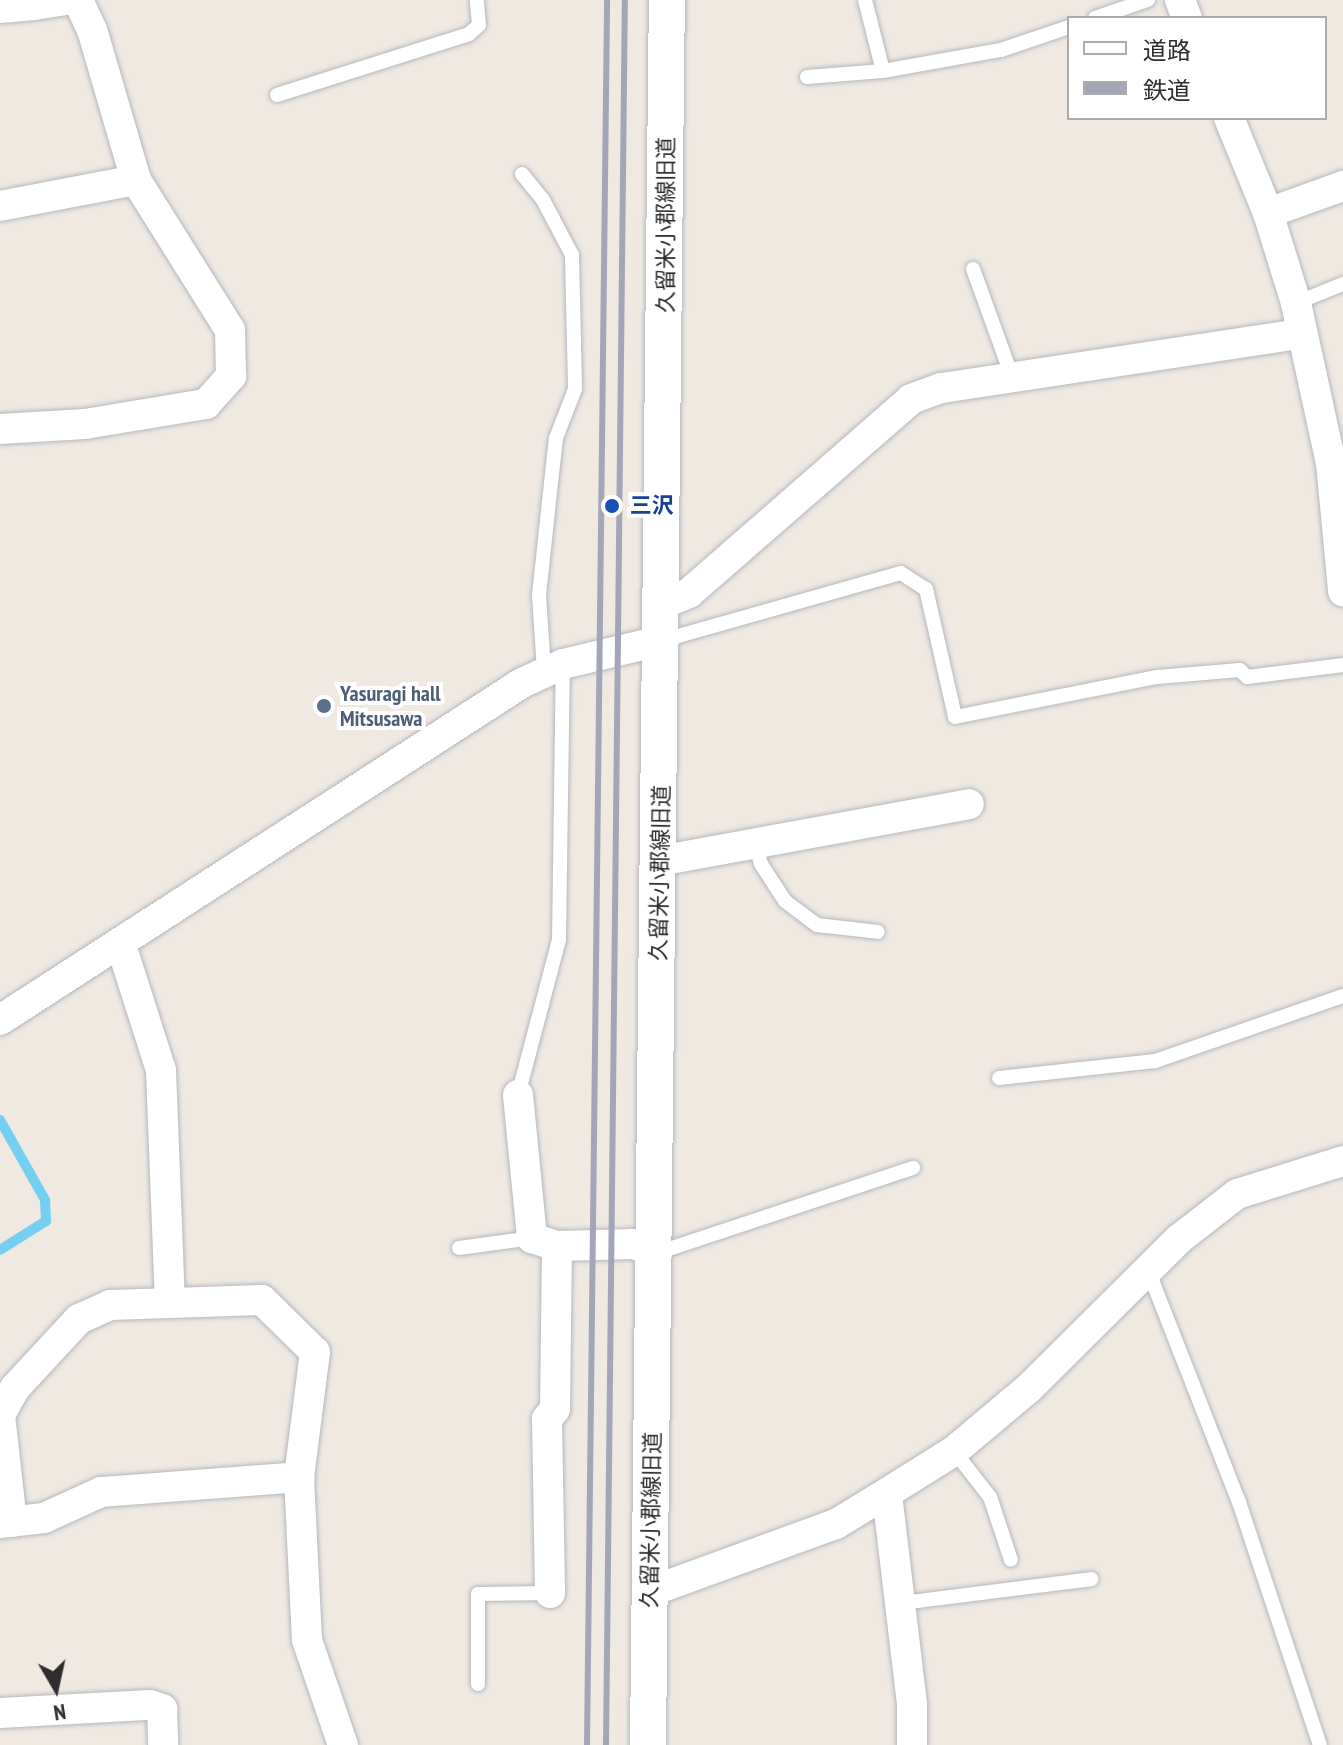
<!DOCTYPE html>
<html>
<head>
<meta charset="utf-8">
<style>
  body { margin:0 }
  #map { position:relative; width:1343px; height:1745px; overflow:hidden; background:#efe9e1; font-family:"PT Sans Narrow","Noto Sans JP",sans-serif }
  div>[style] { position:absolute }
  .stream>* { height:10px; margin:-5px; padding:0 5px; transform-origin:5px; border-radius:5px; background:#75cff0 }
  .roads { filter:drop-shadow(0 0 2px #b4b7c1) drop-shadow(0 0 2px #b4b7c1) }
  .service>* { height:14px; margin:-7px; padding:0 7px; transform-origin:7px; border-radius:7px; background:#fff }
  .minor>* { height:30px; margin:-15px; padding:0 15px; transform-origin:15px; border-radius:15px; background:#fff }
  .tertiary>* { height:36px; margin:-18px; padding:0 18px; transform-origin:18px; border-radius:18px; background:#fff }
  .rail>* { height:6px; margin:-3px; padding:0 3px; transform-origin:3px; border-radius:3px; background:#a3a6b8 }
  .dots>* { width:22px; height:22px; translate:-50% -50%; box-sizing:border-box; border:4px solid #fff; border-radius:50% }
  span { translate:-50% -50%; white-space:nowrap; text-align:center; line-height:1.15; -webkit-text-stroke:8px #fff; paint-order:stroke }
  .street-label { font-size:22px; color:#2e2e2e }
  .transit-label { font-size:22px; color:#164399; font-weight:700 }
  .left { translate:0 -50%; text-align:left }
  .service-label { font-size:22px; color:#4e5e75; font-weight:700 }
  .legend { position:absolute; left:1067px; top:16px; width:260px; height:104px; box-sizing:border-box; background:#fff; border:2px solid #ababab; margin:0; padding:10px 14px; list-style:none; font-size:24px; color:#2e2e2e }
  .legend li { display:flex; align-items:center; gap:16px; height:40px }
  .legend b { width:40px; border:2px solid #ababab }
  .north { position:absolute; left:16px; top:1649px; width:80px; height:80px; -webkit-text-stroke:6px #fff; paint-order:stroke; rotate:171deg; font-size:22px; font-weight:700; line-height:32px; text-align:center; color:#2e2e2e }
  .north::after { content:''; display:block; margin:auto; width:28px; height:36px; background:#2e2e2e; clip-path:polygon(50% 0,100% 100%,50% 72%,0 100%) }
</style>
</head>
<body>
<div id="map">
  <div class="stream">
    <i style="left:0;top:1120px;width:92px;rotate:60.6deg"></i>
    <i style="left:45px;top:1200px;width:21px;rotate:87deg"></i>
    <i style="left:46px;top:1221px;width:54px;rotate:147.8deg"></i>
  </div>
  <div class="roads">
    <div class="service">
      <i style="left:865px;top:0;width:73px;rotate:75.8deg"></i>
      <i style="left:883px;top:71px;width:120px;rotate:-10.1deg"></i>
      <i style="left:1001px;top:50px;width:72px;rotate:-18.7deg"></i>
      <i style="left:1095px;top:18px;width:56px;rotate:-18.8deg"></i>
      <i style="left:807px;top:77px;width:76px;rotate:-4.5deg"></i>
      <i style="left:277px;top:95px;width:201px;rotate:-17.6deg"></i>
      <i style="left:469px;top:34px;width:13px;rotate:-42deg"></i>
      <i style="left:479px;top:25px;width:25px;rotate:-95deg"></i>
      <i style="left:522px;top:174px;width:33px;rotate:51deg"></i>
      <i style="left:543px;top:200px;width:62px;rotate:62.2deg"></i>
      <i style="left:572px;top:255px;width:134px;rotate:88.7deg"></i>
      <i style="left:575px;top:389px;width:53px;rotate:111.2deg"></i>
      <i style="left:556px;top:438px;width:73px;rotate:96.3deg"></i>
      <i style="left:548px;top:511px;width:84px;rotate:96.1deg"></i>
      <i style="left:539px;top:595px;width:76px;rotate:86.2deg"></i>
      <i style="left:973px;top:269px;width:115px;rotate:70.1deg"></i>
      <i style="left:1296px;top:303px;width:51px;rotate:-22deg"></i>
      <i style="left:664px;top:640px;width:246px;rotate:-15.8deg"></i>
      <i style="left:901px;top:573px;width:30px;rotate:33deg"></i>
      <i style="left:926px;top:589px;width:131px;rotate:77.2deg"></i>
      <i style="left:955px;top:717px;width:206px;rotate:-11.2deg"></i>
      <i style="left:1157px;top:677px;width:83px;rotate:-4.8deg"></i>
      <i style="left:1240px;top:670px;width:10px;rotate:45deg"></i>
      <i style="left:1247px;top:677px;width:97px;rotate:-7.1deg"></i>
      <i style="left:755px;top:843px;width:22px;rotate:74deg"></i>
      <i style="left:761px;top:864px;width:44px;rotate:57deg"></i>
      <i style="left:785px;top:901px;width:40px;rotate:37deg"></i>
      <i style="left:817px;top:925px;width:61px;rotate:6.5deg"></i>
      <i style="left:999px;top:1078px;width:157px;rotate:-6.2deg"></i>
      <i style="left:1155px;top:1061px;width:199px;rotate:-19.1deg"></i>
      <i style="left:518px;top:1095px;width:160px;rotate:-75.2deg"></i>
      <i style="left:559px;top:940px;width:276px;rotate:-89.2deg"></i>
      <i style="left:459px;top:1248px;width:74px;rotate:-7.8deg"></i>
      <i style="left:657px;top:1253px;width:270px;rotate:-18.4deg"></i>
      <i style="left:1148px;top:1270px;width:249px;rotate:68.6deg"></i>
      <i style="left:1239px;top:1502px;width:256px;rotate:71.6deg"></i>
      <i style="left:954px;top:1451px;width:58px;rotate:52deg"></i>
      <i style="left:990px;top:1497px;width:66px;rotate:71.6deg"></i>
      <i style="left:902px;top:1603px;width:191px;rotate:-7.2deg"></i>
      <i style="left:478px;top:1684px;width:90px;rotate:-90deg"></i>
      <i style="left:478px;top:1594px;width:72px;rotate:-0.8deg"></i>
    </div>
    <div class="minor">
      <i style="left:34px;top:0;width:5px;rotate:90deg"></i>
      <i style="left:34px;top:5px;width:31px;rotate:-9deg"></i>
      <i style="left:1180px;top:0;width:19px;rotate:69deg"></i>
      <i style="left:0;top:8px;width:34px;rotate:-5deg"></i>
      <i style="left:1229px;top:118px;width:103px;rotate:67.7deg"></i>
      <i style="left:1268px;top:213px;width:94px;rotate:72.7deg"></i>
      <i style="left:1296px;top:303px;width:164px;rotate:77.7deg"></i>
      <i style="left:1331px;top:463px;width:129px;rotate:84.6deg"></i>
      <i style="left:0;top:206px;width:138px;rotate:-10.8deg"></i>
      <i style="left:1268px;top:213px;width:80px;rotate:-19.8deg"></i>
      <i style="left:0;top:429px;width:85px;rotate:-3.4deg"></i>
      <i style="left:85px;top:424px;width:123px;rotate:-9.4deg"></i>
      <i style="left:206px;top:404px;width:38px;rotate:-48deg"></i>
      <i style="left:231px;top:376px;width:46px;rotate:-91.2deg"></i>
      <i style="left:230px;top:330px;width:177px;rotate:-122.1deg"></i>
      <i style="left:136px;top:180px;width:156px;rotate:-106.3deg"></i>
      <i style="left:92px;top:30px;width:33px;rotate:-115deg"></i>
      <i style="left:662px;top:604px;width:29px;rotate:-22deg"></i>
      <i style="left:689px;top:593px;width:295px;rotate:-41.1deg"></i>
      <i style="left:911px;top:399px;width:33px;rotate:-20deg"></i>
      <i style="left:942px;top:388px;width:363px;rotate:-8.6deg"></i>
      <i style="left:659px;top:861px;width:315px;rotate:-10.4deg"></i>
      <i style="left:121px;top:945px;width:131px;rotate:72.3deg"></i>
      <i style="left:161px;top:1070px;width:231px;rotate:87.8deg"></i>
      <i style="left:0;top:1020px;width:621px;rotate:-32.85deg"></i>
      <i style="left:522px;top:683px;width:45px;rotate:-24.9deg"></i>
      <i style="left:563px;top:664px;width:104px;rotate:-13.4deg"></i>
      <i style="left:518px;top:1095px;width:144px;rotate:84.4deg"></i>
      <i style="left:532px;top:1238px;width:26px;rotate:18deg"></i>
      <i style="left:557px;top:1246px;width:163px;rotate:90.7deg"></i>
      <i style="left:555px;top:1409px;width:13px;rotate:129deg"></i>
      <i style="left:547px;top:1419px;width:174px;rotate:89deg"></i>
      <i style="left:557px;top:1246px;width:77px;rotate:-1.5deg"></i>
      <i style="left:634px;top:1244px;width:25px;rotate:21deg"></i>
      <i style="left:12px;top:1522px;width:108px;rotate:-96.4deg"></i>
      <i style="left:0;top:1415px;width:31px;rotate:-61deg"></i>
      <i style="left:15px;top:1388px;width:94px;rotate:-47.2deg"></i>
      <i style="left:79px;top:1319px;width:34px;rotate:-24deg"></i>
      <i style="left:110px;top:1305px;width:152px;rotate:-1.9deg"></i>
      <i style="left:262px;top:1300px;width:74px;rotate:44.5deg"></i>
      <i style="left:315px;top:1352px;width:126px;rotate:97.3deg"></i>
      <i style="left:299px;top:1477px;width:163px;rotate:87.2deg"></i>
      <i style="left:307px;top:1640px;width:111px;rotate:71.1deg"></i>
      <i style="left:0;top:1523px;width:44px;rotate:-6.5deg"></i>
      <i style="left:44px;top:1518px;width:63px;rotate:-24.5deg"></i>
      <i style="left:101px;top:1492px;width:199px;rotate:-4.3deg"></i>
      <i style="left:649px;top:1592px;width:199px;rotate:-20deg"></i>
      <i style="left:836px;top:1524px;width:60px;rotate:-31.3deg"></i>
      <i style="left:0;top:1713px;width:150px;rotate:-3.1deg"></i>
      <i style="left:150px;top:1705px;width:13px;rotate:18deg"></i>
      <i style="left:162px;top:1709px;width:36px;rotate:88deg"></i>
      <i style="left:912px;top:1745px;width:41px;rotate:-90deg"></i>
      <i style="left:912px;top:1704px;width:212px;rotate:-96.8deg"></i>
      <i style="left:887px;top:1493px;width:79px;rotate:-32.1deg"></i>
      <i style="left:954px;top:1451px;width:98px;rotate:-40deg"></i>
      <i style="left:1029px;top:1388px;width:211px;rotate:-44.8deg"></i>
      <i style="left:1179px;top:1239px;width:73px;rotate:-37.8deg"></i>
      <i style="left:1237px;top:1194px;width:111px;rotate:-17.3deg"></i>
    </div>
    <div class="tertiary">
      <i style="left:648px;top:1745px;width:1745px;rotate:-89.38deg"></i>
    </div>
  </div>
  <div class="rail">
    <i style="left:587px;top:1745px;width:1745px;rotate:-89.34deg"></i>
    <i style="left:606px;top:1745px;width:1745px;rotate:-89.38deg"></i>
  </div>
  <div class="dots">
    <i style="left:612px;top:506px;background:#1a4fb4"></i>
    <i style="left:324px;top:706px;background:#5c6f8a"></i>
  </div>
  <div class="street-label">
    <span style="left:666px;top:225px;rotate:-90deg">久留米小郡線旧道</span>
    <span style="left:660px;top:873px;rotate:-89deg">久留米小郡線旧道</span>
    <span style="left:651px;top:1520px;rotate:-89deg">久留米小郡線旧道</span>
  </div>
  <div class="transit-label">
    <span class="left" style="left:630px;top:506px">三沢</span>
  </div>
  <div class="service-label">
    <span class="left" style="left:340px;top:706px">Yasuragi hall<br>Mitsusawa</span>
  </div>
  <ul class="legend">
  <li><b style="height:10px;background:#fff"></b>道路</li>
  <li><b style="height:10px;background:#a3a6b8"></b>鉄道</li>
  </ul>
  <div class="north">N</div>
</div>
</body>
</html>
